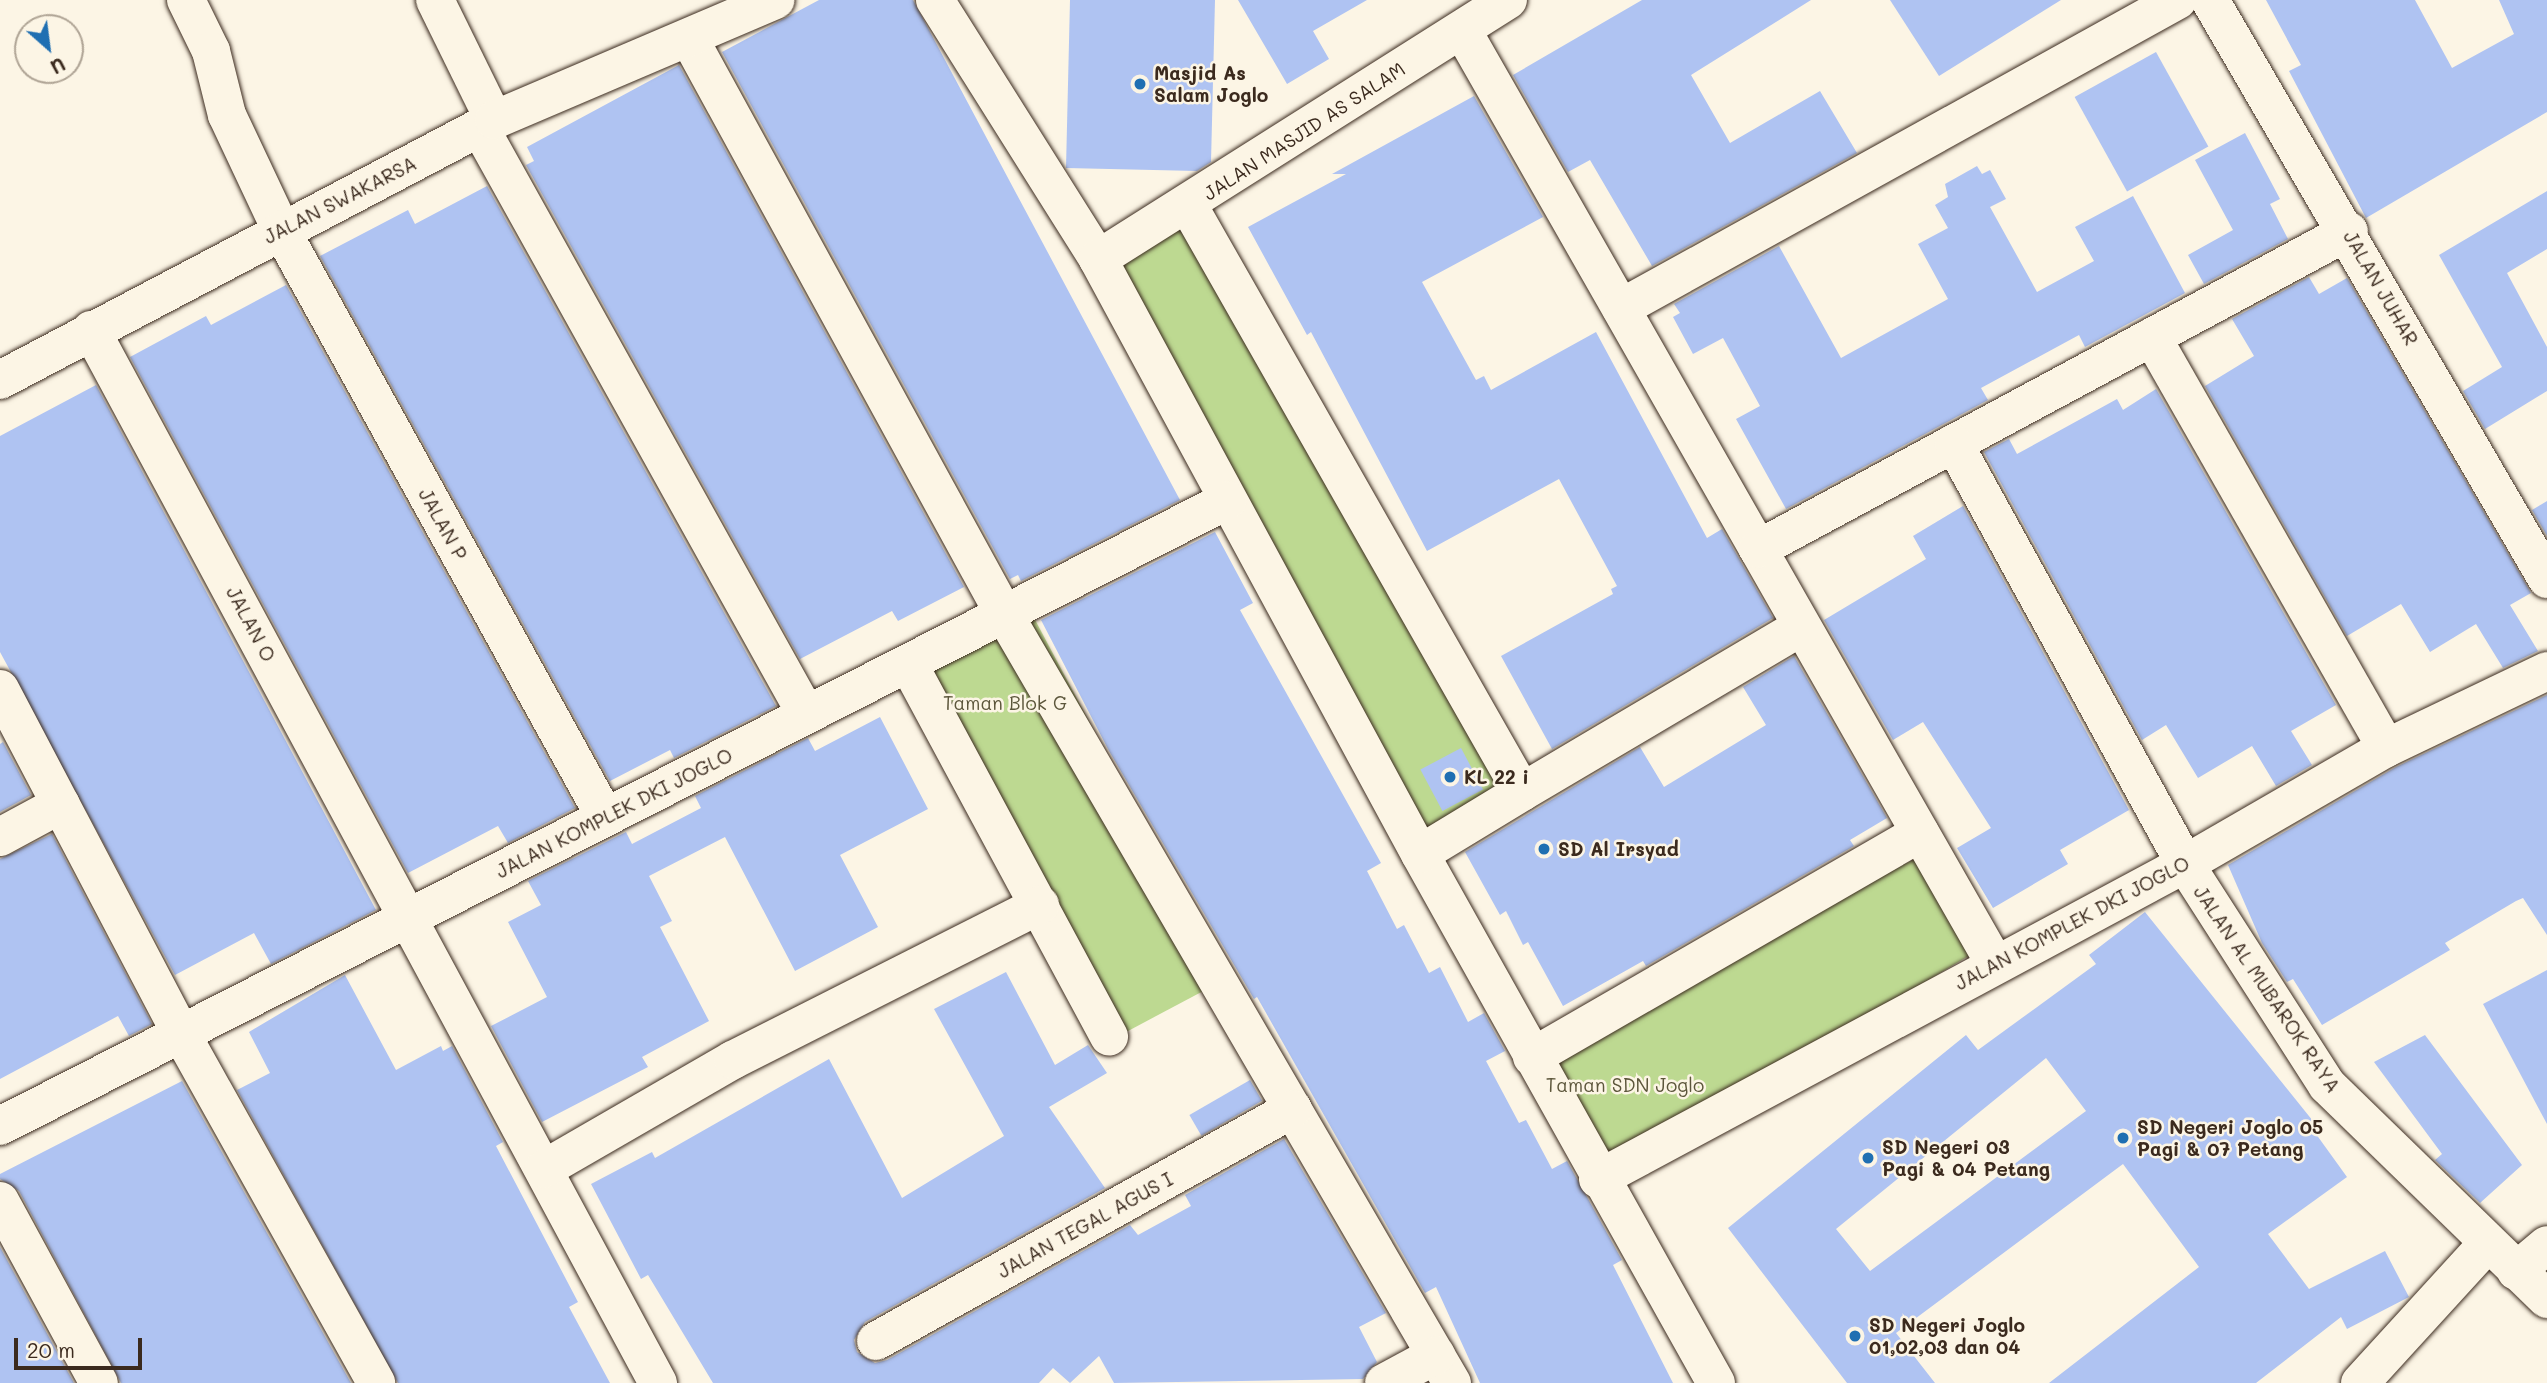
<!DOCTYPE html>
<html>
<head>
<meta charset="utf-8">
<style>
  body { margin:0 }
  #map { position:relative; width:2547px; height:1383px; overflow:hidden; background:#fcf5e5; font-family:Mali,sans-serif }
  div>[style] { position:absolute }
  .green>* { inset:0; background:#bdd991; transform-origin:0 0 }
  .building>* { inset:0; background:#afc3f2; transform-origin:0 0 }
  .roads { filter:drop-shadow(0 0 2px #3b2a1e) drop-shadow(0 0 2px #3b2a1e) }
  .street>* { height:38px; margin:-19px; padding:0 19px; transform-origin:19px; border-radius:19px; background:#fcf5e5 }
  .secondary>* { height:38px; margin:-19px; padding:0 19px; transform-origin:19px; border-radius:19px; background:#fcf5e5 }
  .dots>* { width:19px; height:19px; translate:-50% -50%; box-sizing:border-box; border:4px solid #fcf5e5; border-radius:50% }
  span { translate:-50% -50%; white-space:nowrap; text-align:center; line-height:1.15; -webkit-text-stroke:5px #fcf5e5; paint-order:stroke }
  .poi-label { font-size:19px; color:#3b2a1e; font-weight:700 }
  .left { translate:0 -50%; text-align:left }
  .street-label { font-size:19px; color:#3b2a1e }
  .park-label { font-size:19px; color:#5c563b }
  .north { position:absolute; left:14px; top:14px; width:70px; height:70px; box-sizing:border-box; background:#fcf5e5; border:2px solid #afa495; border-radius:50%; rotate:152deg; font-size:19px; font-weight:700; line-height:28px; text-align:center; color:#3b2a1e }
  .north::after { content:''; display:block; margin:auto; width:24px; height:32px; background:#1f6fb2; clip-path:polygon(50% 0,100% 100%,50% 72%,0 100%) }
  .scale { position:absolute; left:14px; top:1338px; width:128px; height:32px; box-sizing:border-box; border:4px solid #3b2a1e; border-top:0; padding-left:9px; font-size:21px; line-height:24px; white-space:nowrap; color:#3b2a1e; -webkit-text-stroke:5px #fcf5e5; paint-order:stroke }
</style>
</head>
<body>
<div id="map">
  <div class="green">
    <i style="left:1188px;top:205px;width:675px;height:105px;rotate:60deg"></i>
    <i style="left:1033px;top:616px;width:411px;height:131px;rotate:62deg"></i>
    <i style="clip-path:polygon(1930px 851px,1985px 946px,1598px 1179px,1532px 1057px)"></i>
  </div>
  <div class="building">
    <i style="clip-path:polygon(819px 0,913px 0,1180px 500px,1021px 581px,1018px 575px,1010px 579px,722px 52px)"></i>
    <i style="clip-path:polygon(1070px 0,1215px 0,1211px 162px,1197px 171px,1066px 168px)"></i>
    <i style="clip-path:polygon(1238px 0,1367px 0,1313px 31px,1329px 59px,1287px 84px)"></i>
    <i style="clip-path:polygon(1642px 0,1811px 0,1691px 75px,1730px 143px,1820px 91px,1857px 153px,1652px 266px,1590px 160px,1568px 172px,1513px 75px)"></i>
    <i style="clip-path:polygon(1890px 0,2061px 0,1939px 76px)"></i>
    <i style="clip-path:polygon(2266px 0,2415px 0,2452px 68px,2514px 34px,2499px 0,2547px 0,2547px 112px,2366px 218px,2289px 71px,2301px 65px)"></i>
    <i style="left:2156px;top:52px;width:108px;height:93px;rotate:61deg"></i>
    <i style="clip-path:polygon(679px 65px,964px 587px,898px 621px,892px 611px,800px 659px,526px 165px,534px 161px,527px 147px)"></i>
    <i style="clip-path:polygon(1474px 96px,1543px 217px,1422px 282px,1476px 380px,1484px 376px,1491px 390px,1596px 332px,1707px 538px,1722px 529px,1773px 618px,1552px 749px,1501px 656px,1613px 594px,1611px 589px,1617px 586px,1559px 479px,1427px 551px,1311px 332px,1307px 335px,1248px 227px,1346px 174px,1332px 174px)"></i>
    <i style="clip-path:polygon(2245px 133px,2280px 199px,2270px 204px,2288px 239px,2204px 284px,2188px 255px,2233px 230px,2195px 160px)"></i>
    <i style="clip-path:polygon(1977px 166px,1982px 174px,1990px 170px,2006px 199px,1990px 207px,2037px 292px,2094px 261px,2075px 227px,2133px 196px,2185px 293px,2085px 347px,2079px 335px,1981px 388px,1988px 400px,1786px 509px,1736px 419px,1760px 406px,1723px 338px,1693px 354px,1673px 317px,1680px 313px,1674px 304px,1779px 246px,1841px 358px,1948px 299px,1918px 244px,1948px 228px,1935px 205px,1948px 197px,1945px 184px)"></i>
    <i style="clip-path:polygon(487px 186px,776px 706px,674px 758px,670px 750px,610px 781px,320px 256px,408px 210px,415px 224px)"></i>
    <i style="clip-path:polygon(2547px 191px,2547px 249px,2507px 273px,2547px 347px,2547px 391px,2485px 429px,2463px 391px,2502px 367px,2439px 255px)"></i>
    <i style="clip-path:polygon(2309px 277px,2319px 294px,2347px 278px,2531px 593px,2510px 605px,2538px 651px,2503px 668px,2476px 624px,2430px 652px,2401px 604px,2347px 636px,2205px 386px,2254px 356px,2232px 319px)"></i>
    <i style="clip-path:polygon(286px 285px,575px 808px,508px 843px,498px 826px,408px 873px,130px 357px,206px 316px,211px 325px)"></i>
    <i style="clip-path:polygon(96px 385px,376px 910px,271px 964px,254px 933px,175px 975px,0 652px,0 436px)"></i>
    <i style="clip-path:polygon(2156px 389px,2336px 705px,2291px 731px,2312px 765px,2276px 786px,2252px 746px,2198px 778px,2166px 725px,2142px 740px,1984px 452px,2009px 439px,2017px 454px,2117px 399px,2123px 410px)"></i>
    <i style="clip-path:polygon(2547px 501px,2547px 536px,2532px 510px)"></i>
    <i style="clip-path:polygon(1963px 506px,2129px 810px,2060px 850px,2068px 864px,1993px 908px,1957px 848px,1991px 828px,1923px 722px,1893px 740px,1824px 620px,1926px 559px,1913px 536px)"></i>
    <i style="clip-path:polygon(1215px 532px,1253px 603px,1240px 610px,1381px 863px,1367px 871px,1397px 929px,1404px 925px,1429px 973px,1440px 967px,1468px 1022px,1484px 1013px,1505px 1051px,1486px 1061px,1519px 1123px,1526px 1120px,1552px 1169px,1567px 1161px,1622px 1260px,1613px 1265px,1673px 1383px,1480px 1383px,1436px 1287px,1425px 1293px,1257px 997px,1254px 999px,1109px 751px,1041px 620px)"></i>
    <i style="clip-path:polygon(1794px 656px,1887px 818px,1850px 840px,1854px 846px,1646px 966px,1643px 961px,1563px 1006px,1528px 942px,1523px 945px,1506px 911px,1500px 915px,1465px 852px,1640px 747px,1664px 787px,1766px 725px,1743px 687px)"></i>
    <i style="clip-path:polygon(2547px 695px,2547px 935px,2523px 898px,2516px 901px,2445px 943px,2450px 950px,2322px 1025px,2293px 979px,2287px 982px,2262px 943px,2228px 865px,2396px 767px)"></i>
    <i style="clip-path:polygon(880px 717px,928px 809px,840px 855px,878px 927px,795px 971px,725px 837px,649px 876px,672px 921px,660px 927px,709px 1021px,642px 1057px,648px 1067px,542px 1122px,491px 1026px,547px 997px,508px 922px,541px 905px,528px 881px,626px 832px,632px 844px,701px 808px,695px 796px,808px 738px,815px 751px)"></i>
    <i style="clip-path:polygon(3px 742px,31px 795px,0 812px,0 744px)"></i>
    <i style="left:1461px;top:748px;width:47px;height:46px;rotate:62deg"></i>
    <i style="clip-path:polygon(52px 834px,152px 1024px,129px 1036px,118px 1016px,0 1079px,0 859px)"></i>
    <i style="clip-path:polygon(evenodd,2145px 912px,2321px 1131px,2316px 1134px,2347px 1177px,2268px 1234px,2309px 1289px,2385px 1251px,2409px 1297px,2347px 1329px,2341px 1317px,2256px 1383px,2049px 1383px,2199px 1267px,2123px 1164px,1896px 1333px,1935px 1383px,1847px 1383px,1728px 1228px,1966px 1035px,1978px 1050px,2096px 964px,2089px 955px,2145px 912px,2046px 1058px,2086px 1111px,1870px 1271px,1836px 1229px,2046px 1058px)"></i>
    <i style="clip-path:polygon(2547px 970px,2547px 1124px,2483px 1004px)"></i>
    <i style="clip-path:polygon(1006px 972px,1055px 1065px,1088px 1045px,1107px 1073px,1049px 1107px,1105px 1188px,865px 1322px,854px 1340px,857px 1352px,875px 1363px,887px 1360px,1130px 1225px,1138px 1235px,1191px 1206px,1185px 1195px,1284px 1139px,1386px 1313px,1359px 1327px,1377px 1362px,1363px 1379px,1114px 1383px,1099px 1356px,1070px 1383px,1053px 1368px,1039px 1383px,713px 1383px,648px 1275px,641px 1279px,591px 1184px,652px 1152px,655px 1158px,829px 1059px,902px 1198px,1004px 1136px,934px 1009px)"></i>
    <i style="clip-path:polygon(345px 975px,396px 1070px,441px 1046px,443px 1051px,452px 1046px,503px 1142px,496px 1146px,578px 1302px,569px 1307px,610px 1383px,398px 1383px,237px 1090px,270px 1073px,249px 1032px)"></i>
    <i style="clip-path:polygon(2425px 1035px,2522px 1165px,2480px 1203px,2435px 1160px,2442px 1154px,2374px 1062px)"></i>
    <i style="left:1250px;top:1080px;width:24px;height:70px;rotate:60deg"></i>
    <i style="clip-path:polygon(182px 1081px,351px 1383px,121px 1383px,19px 1191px,0 1179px,0 1174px)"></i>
    <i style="clip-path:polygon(0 1247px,74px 1383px,0 1383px)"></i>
  </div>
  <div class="roads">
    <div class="street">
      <i style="left:186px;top:0;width:57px;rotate:63.9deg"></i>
      <i style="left:211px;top:51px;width:66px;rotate:76deg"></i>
      <i style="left:227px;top:115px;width:127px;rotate:64.8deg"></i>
      <i style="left:281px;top:230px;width:670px;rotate:61.1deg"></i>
      <i style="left:435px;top:0;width:134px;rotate:63.8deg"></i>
      <i style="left:935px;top:0;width:306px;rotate:57.8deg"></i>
      <i style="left:1462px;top:30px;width:1075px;rotate:60.29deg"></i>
      <i style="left:689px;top:38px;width:657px;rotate:61.33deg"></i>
      <i style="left:1004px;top:614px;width:890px;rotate:59.78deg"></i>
      <i style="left:480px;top:128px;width:671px;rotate:60.91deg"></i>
      <i style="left:1621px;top:308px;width:636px;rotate:-28.94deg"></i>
      <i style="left:91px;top:330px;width:1196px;rotate:61.7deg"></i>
      <i style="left:2152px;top:337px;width:473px;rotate:60.3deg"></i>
      <i style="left:0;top:380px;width:558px;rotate:-27.76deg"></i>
      <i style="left:494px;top:120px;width:306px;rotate:-23.1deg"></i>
      <i style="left:1758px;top:549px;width:671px;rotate:-28.28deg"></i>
      <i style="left:909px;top:665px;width:422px;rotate:61.7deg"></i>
      <i style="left:0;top:689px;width:393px;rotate:62.3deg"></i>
      <i style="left:183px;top:1037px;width:396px;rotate:60.8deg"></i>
      <i style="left:1522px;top:792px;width:324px;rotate:-30.6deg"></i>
      <i style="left:0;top:837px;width:69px;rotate:-28.4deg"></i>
      <i style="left:1420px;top:854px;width:606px;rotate:60.77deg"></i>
      <i style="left:1532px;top:1057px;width:448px;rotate:-30deg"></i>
      <i style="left:544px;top:1169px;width:218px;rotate:-30deg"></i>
      <i style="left:733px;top:1060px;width:344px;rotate:-26.8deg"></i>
      <i style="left:1598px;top:1179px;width:666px;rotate:-28.22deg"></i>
      <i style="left:2185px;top:864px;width:480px;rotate:-118.8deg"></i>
      <i style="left:0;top:1201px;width:207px;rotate:61.5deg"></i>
      <i style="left:2516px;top:1271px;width:40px;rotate:-40deg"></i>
      <i style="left:876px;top:1341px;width:477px;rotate:-29.1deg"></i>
      <i style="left:1384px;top:1383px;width:59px;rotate:-28.3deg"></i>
      <i style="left:2360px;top:1383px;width:190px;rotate:-47.6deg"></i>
    </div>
    <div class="secondary">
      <i style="left:2210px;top:0;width:670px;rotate:59.8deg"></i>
      <i style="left:1188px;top:205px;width:675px;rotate:60.36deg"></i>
      <i style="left:1522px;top:792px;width:119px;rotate:148.7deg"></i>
      <i style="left:1420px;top:854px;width:677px;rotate:-118.42deg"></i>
      <i style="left:1098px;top:259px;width:485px;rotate:-32.3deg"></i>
      <i style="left:2547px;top:671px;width:178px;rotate:154.4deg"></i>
      <i style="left:2386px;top:748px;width:232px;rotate:150deg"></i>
      <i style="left:2185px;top:864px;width:263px;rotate:57.3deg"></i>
      <i style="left:2327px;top:1085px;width:307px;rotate:44.2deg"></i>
      <i style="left:0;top:1126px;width:1378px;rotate:-27.01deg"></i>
    </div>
  </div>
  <div class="dots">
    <i style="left:1140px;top:84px;background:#1f6fb2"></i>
    <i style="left:1450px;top:777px;background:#1f6fb2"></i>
    <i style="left:1544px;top:849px;background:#1f6fb2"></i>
    <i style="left:2123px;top:1138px;background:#1f6fb2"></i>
    <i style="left:1868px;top:1158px;background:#1f6fb2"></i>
    <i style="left:1855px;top:1336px;background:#1f6fb2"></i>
  </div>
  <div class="poi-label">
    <span class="left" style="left:1154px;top:84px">Masjid As<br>Salam Joglo</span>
    <span class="left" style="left:1464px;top:777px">KL 22 i</span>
    <span class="left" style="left:1558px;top:849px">SD Al Irsyad</span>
    <span class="left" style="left:2137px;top:1138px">SD Negeri Joglo 05<br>Pagi &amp; 07 Petang</span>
    <span class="left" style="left:1882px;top:1158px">SD Negeri 03<br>Pagi &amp; 04 Petang</span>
    <span class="left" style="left:1869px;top:1336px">SD Negeri Joglo<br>01,02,03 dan 04</span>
  </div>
  <div class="street-label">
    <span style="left:1304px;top:131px;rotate:-33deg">JALAN MASJID AS SALAM</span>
    <span style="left:340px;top:200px;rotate:-27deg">JALAN SWAKARSA</span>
    <span style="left:2381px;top:288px;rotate:60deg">JALAN JUHAR</span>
    <span style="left:443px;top:524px;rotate:61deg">JALAN P</span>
    <span style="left:251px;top:624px;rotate:62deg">JALAN O</span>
    <span style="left:614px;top:813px;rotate:-27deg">JALAN KOMPLEK DKI JOGLO</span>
    <span style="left:2072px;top:923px;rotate:-28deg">JALAN KOMPLEK DKI JOGLO</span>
    <span style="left:2267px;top:989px;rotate:56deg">JALAN AL MUBAROK RAYA</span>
    <span style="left:1085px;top:1225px;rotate:-29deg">JALAN TEGAL AGUS I</span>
  </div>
  <div class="park-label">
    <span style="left:1005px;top:703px">Taman Blok G</span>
    <span style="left:1625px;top:1085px">Taman SDN Joglo</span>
  </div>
  <div class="north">U</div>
  <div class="scale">20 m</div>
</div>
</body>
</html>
